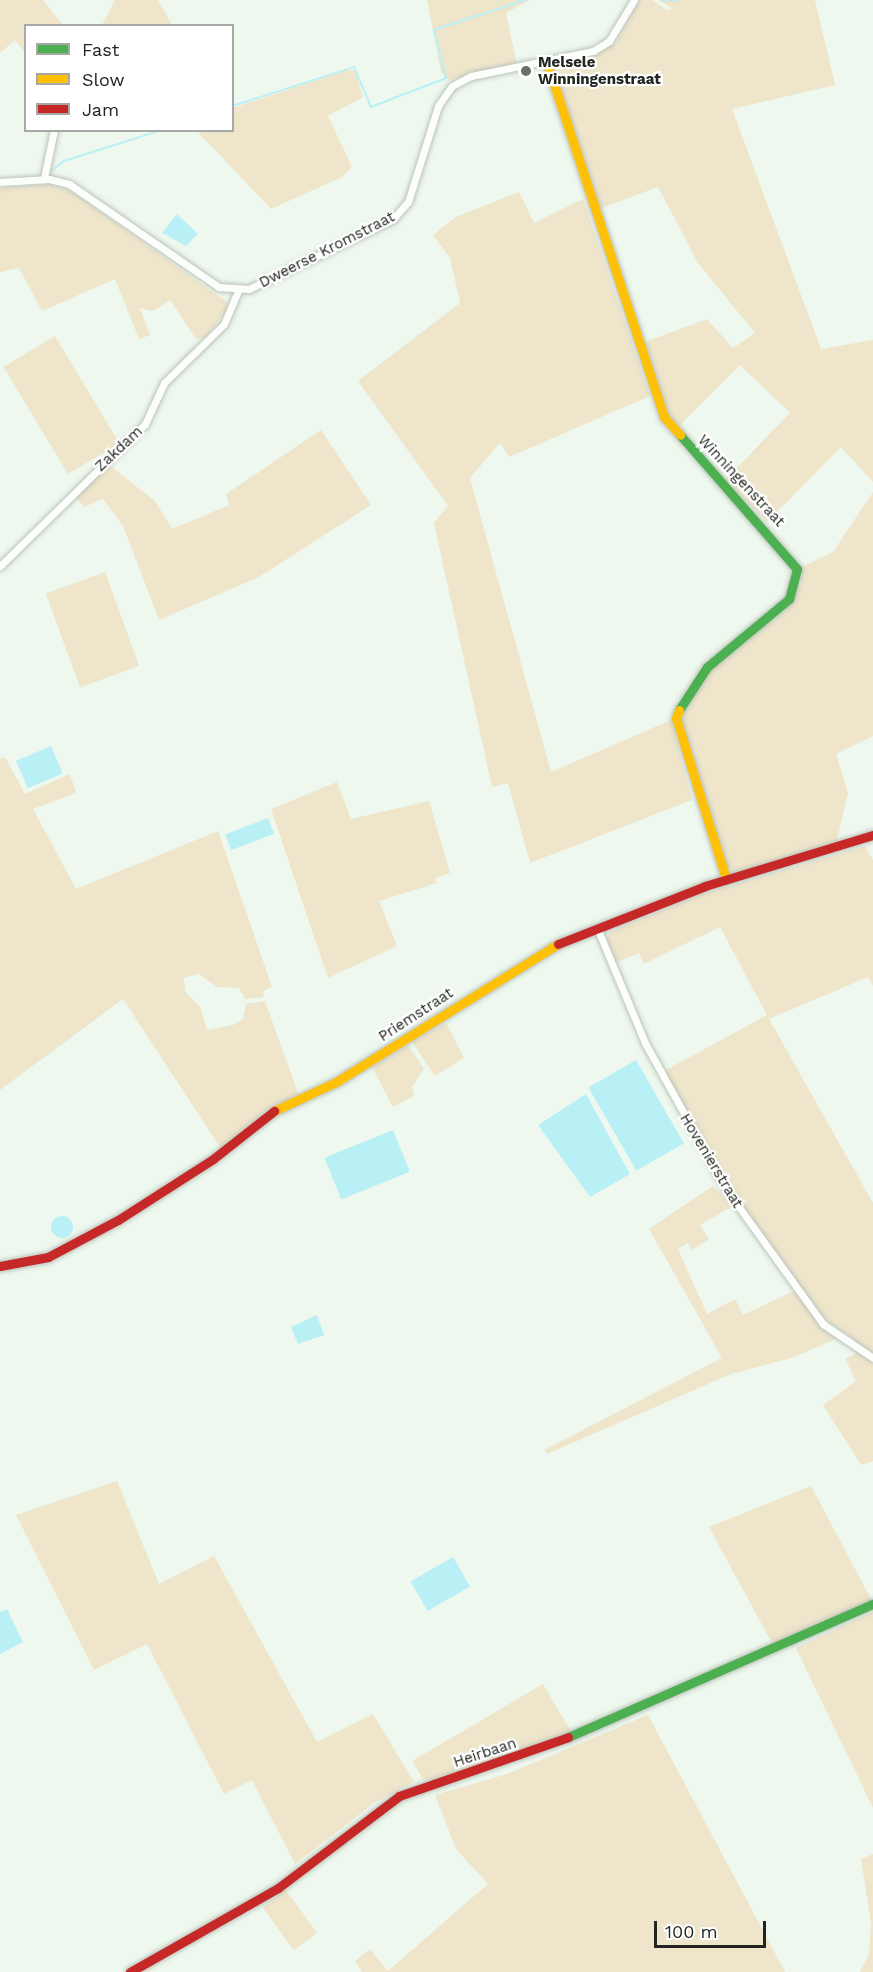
<!DOCTYPE html>
<html>
<head>
<meta charset="utf-8">
<style>
  body { margin:0 }
  #map { position:relative; width:873px; height:1972px; overflow:hidden; background:#eef8ee; font-family:"Work Sans",sans-serif }
  div>[style] { position:absolute }
  .green>* { inset:0; background:#efe5cb; transform-origin:0 0 }
  .water>* { inset:0; background:#b9f0f6; transform-origin:0 0 }
  .round { border-radius:50% }
  .stream>* { height:2px; margin:-1px; padding:0 1px; transform-origin:1px; border-radius:1px; background:#b9f0f6 }
  .roads { filter:drop-shadow(0 0 2px #bbc3bb) drop-shadow(0 0 2px #bbc3bb) }
  .street>* { height:7px; margin:-3.5px; padding:0 3.5px; transform-origin:3.5px; border-radius:3.5px; background:#fcfefc }
  .fast>* { height:9px; margin:-4.5px; padding:0 4.5px; transform-origin:4.5px; border-radius:4.5px; background:#4caf50 }
  .slow>* { height:9px; margin:-4.5px; padding:0 4.5px; transform-origin:4.5px; border-radius:4.5px; background:#ffc107 }
  .jam>* { height:9px; margin:-4.5px; padding:0 4.5px; transform-origin:4.5px; border-radius:4.5px; background:#c62828 }
  .dots>* { width:16px; height:16px; translate:-50% -50%; box-sizing:border-box; border:3px solid #fff; border-radius:50% }
  span { translate:-50% -50%; white-space:nowrap; text-align:center; line-height:1.15; -webkit-text-stroke:4.5px #fff; paint-order:stroke }
  .poi-label { font-size:15px; color:#212720; font-weight:700 }
  .left { translate:0 -50%; text-align:left }
  .street-label { font-size:15px; color:#212720 }
  .legend { position:absolute; left:24px; top:24px; width:210px; height:108px; box-sizing:border-box; background:#fff; border:2px solid #a6a9a6; margin:0; padding:8px 10px; list-style:none; font-size:18px; color:#212720 }
  .legend li { display:flex; align-items:center; gap:12px; height:30px }
  .legend b { width:30px; border:2px solid #a6a9a6 }
  .scale { position:absolute; left:654px; top:1921px; width:112px; height:27px; box-sizing:border-box; border:3px solid #212720; border-top:0; padding-left:8px; font-size:18px; line-height:21px; white-space:nowrap; color:#212720; -webkit-text-stroke:4px #fff; paint-order:stroke }
</style>
</head>
<body>
<div id="map">
  <div class="green">
    <i style="clip-path:polygon(0 0,43px 0,63px 25px,26px 26px,25px 52px,15px 40px,0 53px)"></i>
    <i style="clip-path:polygon(115px 0,158px 0,172px 25px,102px 25px)"></i>
    <i style="clip-path:polygon(427px 0,530px 0,506px 13px,517px 65px,448px 80px,441px 72px)"></i>
    <i style="clip-path:polygon(639px 0,652px 0,667px 10px,674px 9px,658px 0,815px 0,835px 85px,732px 109px,821px 349px,873px 340px,873px 482px,841px 447px,767px 522px,725px 480px,790px 413px,740px 365px,677px 428px,664px 409px,645px 342px,707px 319px,733px 348px,755px 333px,698px 263px,658px 187px,594px 211px,554px 73px,616px 43px)"></i>
    <i style="clip-path:polygon(346px 70px,355px 70px,363px 97px,328px 116px,352px 167px,342px 177px,271px 209px,197px 131px,232px 130px,233px 108px)"></i>
    <i style="clip-path:polygon(49px 184px,71px 191px,227px 302px,227px 310px,205px 338px,196px 339px,170px 300px,153px 311px,140px 308px,150px 335px,139px 339px,115px 279px,42px 311px,19px 268px,0 272px,0 188px)"></i>
    <i style="clip-path:polygon(519px 192px,534px 223px,583px 199px,650px 396px,509px 457px,500px 443px,470px 478px,551px 772px,671px 720px,692px 800px,530px 863px,508px 783px,492px 787px,434px 523px,448px 506px,358px 381px,460px 303px,450px 258px,433px 235px,456px 217px)"></i>
    <i style="left:55px;top:336px;width:125px;height:60px;rotate:59deg"></i>
    <i style="clip-path:polygon(321px 430px,371px 505px,259px 577px,159px 620px,123px 526px,103px 499px,84px 507px,75px 497px,109px 465px,155px 501px,172px 529px,229px 505px,226px 494px)"></i>
    <i style="clip-path:polygon(873px 492px,873px 736px,836px 754px,848px 793px,836px 844px,736px 874px,728px 867px,702px 799px,680px 721px,684px 702px,703px 675px,781px 614px,801px 585px,802px 567px,833px 552px)"></i>
    <i style="left:105px;top:572px;width:100px;height:63px;rotate:70deg"></i>
    <i style="clip-path:polygon(5px 757px,25px 794px,70px 774px,76px 793px,33px 809px,76px 889px,218px 831px,272px 987px,263px 991px,264px 997px,245px 999px,239px 988px,217px 987px,199px 974px,184px 978px,185px 991px,200px 1007px,207px 1030px,233px 1025px,243px 1019px,246px 1004px,265px 1001px,299px 1096px,268px 1109px,222px 1150px,123px 999px,0 1090px,0 759px)"></i>
    <i style="clip-path:polygon(337px 782px,351px 819px,429px 801px,450px 873px,435px 878px,437px 883px,379px 901px,397px 946px,328px 978px,271px 809px)"></i>
    <i style="clip-path:polygon(865px 846px,873px 860px,873px 986px,868px 977px,769px 1019px,873px 1203px,873px 1354px,820px 1315px,730px 1189px,664px 1071px,767px 1015px,720px 927px,644px 964px,639px 953px,615px 963px,606px 942px,610px 932px,701px 895px)"></i>
    <i style="clip-path:polygon(446px 1023px,464px 1058px,435px 1076px,412px 1042px)"></i>
    <i style="clip-path:polygon(408px 1045px,424px 1069px,412px 1087px,414px 1096px,393px 1107px,372px 1067px)"></i>
    <i style="clip-path:polygon(713px 1186px,733px 1206px,700px 1225px,709px 1239px,692px 1250px,688px 1243px,678px 1249px,707px 1314px,735px 1299px,743px 1315px,794px 1291px,837px 1338px,795px 1357px,731px 1374px,547px 1454px,544px 1450px,722px 1358px,649px 1229px)"></i>
    <i style="clip-path:polygon(860px 1351px,873px 1363px,873px 1461px,861px 1465px,823px 1405px,856px 1381px,845px 1359px)"></i>
    <i style="clip-path:polygon(117px 1481px,159px 1584px,214px 1556px,317px 1742px,373px 1714px,414px 1782px,374px 1803px,295px 1864px,252px 1780px,224px 1794px,147px 1644px,94px 1670px,16px 1515px)"></i>
    <i style="clip-path:polygon(811px 1486px,872px 1601px,773px 1645px,709px 1527px)"></i>
    <i style="clip-path:polygon(873px 1612px,873px 1808px,796px 1648px)"></i>
    <i style="clip-path:polygon(543px 1684px,573px 1735px,436px 1782px,423px 1779px,412px 1761px)"></i>
    <i style="clip-path:polygon(648px 1715px,785px 1972px,362px 1972px,355px 1961px,370px 1949px,388px 1971px,488px 1884px,456px 1849px,435px 1795px,507px 1774px)"></i>
    <i style="clip-path:polygon(873px 1854px,873px 1972px,860px 1972px,869px 1955px,871px 1923px,861px 1859px)"></i>
    <i style="left:286px;top:1890px;width:53px;height:29px;rotate:54deg"></i>
  </div>
  <div class="water">
    <i style="clip-path:polygon(177px 214px,198px 234px,186px 246px,162px 233px)"></i>
    <i style="left:51px;top:746px;width:30px;height:38px;rotate:67deg"></i>
    <i style="left:268px;top:818px;width:17px;height:46px;rotate:69deg"></i>
    <i style="left:636px;top:1060px;width:96px;height:55px;rotate:60deg"></i>
    <i style="clip-path:polygon(586px 1094px,630px 1174px,590px 1197px,538px 1125px)"></i>
    <i style="left:393px;top:1130px;width:45px;height:74px;rotate:68deg"></i>
    <i class="round" style="left:51px;top:1216px;width:22px;height:22px"></i>
    <i style="clip-path:polygon(317px 1315px,324px 1335px,298px 1344px,291px 1327px)"></i>
    <i style="left:453px;top:1557px;width:34px;height:49px;rotate:60deg"></i>
    <i style="clip-path:polygon(7px 1609px,23px 1642px,0 1654px,0 1612px)"></i>
  </div>
  <div class="stream">
    <i style="left:662px;top:0;width:17px"></i>
    <i style="left:232px;top:106px;width:128px;rotate:-17.7deg"></i>
    <i style="left:354px;top:67px;width:43px;rotate:67deg"></i>
    <i style="left:371px;top:107px;width:80px;rotate:-21.1deg"></i>
    <i style="left:446px;top:78px;width:49px;rotate:-104deg"></i>
    <i style="left:434px;top:30px;width:96px;rotate:-18.2deg"></i>
    <i style="left:51px;top:171px;width:16px;rotate:-38deg"></i>
    <i style="left:64px;top:161px;width:103px;rotate:-17.6deg"></i>
  </div>
  <div class="roads">
    <div class="street">
      <i style="left:44px;top:178px;width:49px;rotate:-78.2deg"></i>
      <i style="left:0;top:182px;width:49px;rotate:-3.5deg"></i>
      <i style="left:49px;top:179px;width:21px;rotate:14deg"></i>
      <i style="left:69px;top:184px;width:182px;rotate:34.5deg"></i>
      <i style="left:219px;top:287px;width:30px;rotate:4deg"></i>
      <i style="left:249px;top:289px;width:160px;rotate:-25.9deg"></i>
      <i style="left:393px;top:219px;width:23px;rotate:-49deg"></i>
      <i style="left:408px;top:202px;width:101px;rotate:-72.6deg"></i>
      <i style="left:438px;top:106px;width:24px;rotate:-55deg"></i>
      <i style="left:452px;top:86px;width:21px;rotate:-28deg"></i>
      <i style="left:471px;top:76px;width:125px;rotate:-11.6deg"></i>
      <i style="left:593px;top:51px;width:19px;rotate:-32deg"></i>
      <i style="left:609px;top:41px;width:48px;rotate:-58.6deg"></i>
      <i style="left:0;top:566px;width:203px;rotate:-44.4deg"></i>
      <i style="left:145px;top:424px;width:45px;rotate:-65.1deg"></i>
      <i style="left:164px;top:383px;width:84px;rotate:-44.5deg"></i>
      <i style="left:224px;top:324px;width:36px;rotate:-67deg"></i>
      <i style="left:598px;top:930px;width:122px;rotate:67.4deg"></i>
      <i style="left:645px;top:1043px;width:167px;rotate:61deg"></i>
      <i style="left:726px;top:1189px;width:166px;rotate:54.3deg"></i>
      <i style="left:823px;top:1324px;width:60px;rotate:34.2deg"></i>
    </div>
    <div class="fast">
      <i style="left:679px;top:710px;width:51px;rotate:-56.9deg"></i>
      <i style="left:707px;top:667px;width:107px;rotate:-39.7deg"></i>
      <i style="left:789px;top:599px;width:31px;rotate:-75deg"></i>
      <i style="left:797px;top:569px;width:178px;rotate:-131.1deg"></i>
      <i style="left:568px;top:1737px;width:333px;rotate:-23.6deg"></i>
    </div>
    <div class="slow">
      <i style="left:547px;top:63px;width:373px;rotate:71.7deg"></i>
      <i style="left:664px;top:417px;width:24px;rotate:48deg"></i>
      <i style="left:679px;top:710px;width:9px;rotate:111deg"></i>
      <i style="left:676px;top:718px;width:169px;rotate:72.7deg"></i>
      <i style="left:274px;top:1111px;width:68px;rotate:-25.1deg"></i>
      <i style="left:336px;top:1082px;width:261px;rotate:-31.9deg"></i>
    </div>
    <div class="jam">
      <i style="left:558px;top:944px;width:158px;rotate:-21.5deg"></i>
      <i style="left:705px;top:886px;width:176px;rotate:-16.9deg"></i>
      <i style="left:0;top:1266px;width:49px;rotate:-10.6deg"></i>
      <i style="left:48px;top:1257px;width:79px;rotate:-27.9deg"></i>
      <i style="left:118px;top:1220px;width:113px;rotate:-32.7deg"></i>
      <i style="left:213px;top:1159px;width:78px;rotate:-38.2deg"></i>
      <i style="left:130px;top:1972px;width:170px;rotate:-29.6deg"></i>
      <i style="left:278px;top:1888px;width:152px;rotate:-37.2deg"></i>
      <i style="left:399px;top:1796px;width:179px;rotate:-19.2deg"></i>
    </div>
  </div>
  <div class="dots">
    <i style="left:526px;top:71px;background:#697068"></i>
  </div>
  <div class="poi-label">
    <span class="left" style="left:538px;top:71px">Melsele<br>Winningenstraat</span>
  </div>
  <div class="street-label">
    <span style="left:327px;top:250px;rotate:-27deg">Dweerse Kromstraat</span>
    <span style="left:119px;top:449px;rotate:-43deg">Zakdam</span>
    <span style="left:741px;top:481px;rotate:47deg">Winningenstraat</span>
    <span style="left:416px;top:1015px;rotate:-33deg">Priemstraat</span>
    <span style="left:711px;top:1161px;rotate:59deg">Hovenierstraat</span>
    <span style="left:485px;top:1753px;rotate:-18deg">Heirbaan</span>
  </div>
  <ul class="legend">
  <li><b style="height:8px;background:#4caf50"></b>Fast</li>
  <li><b style="height:8px;background:#ffc107"></b>Slow</li>
  <li><b style="height:8px;background:#c62828"></b>Jam</li>
  </ul>
  <div class="scale">100 m</div>
</div>
</body>
</html>
